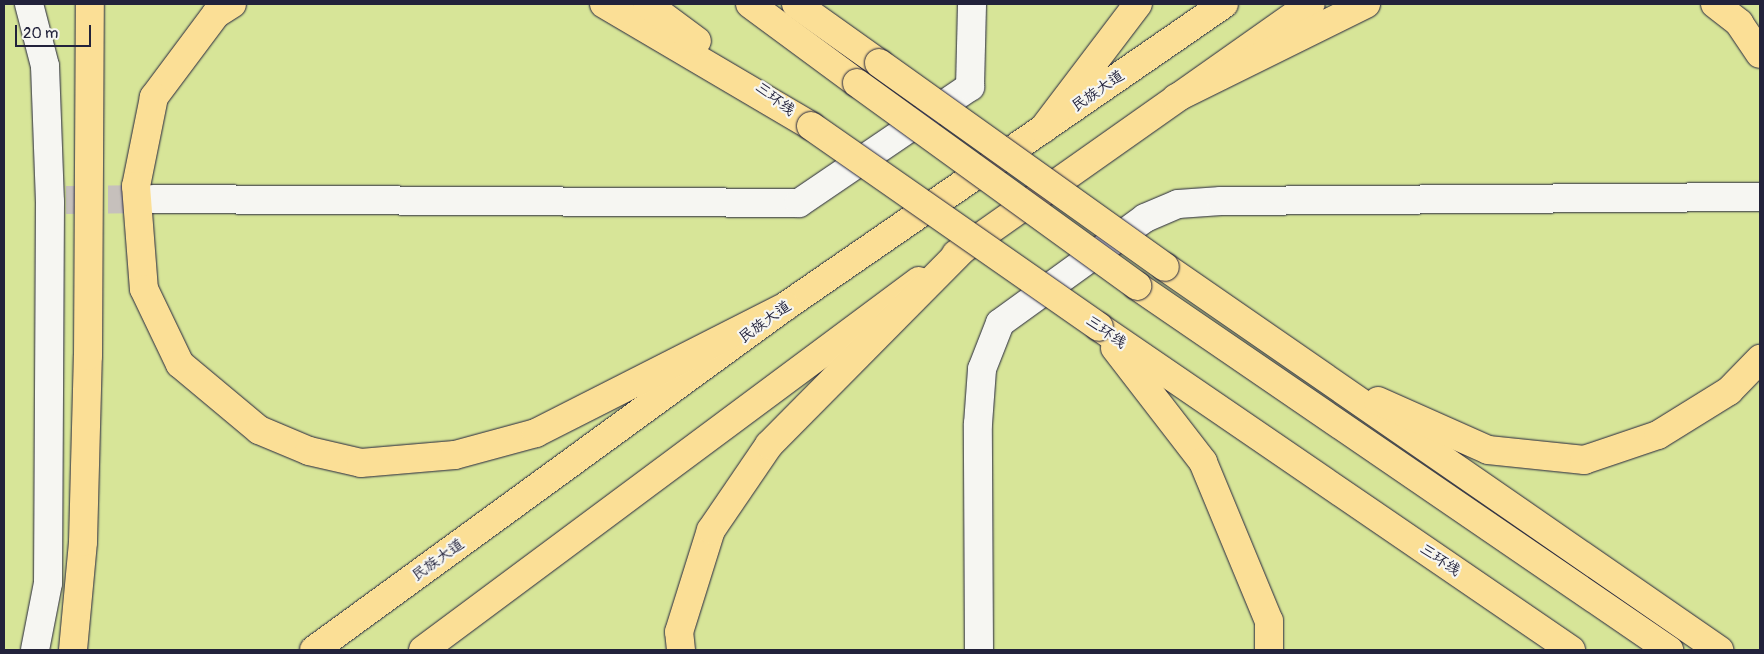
<!DOCTYPE html>
<html>
<head>
<meta charset="utf-8">
<style>
  body { margin:0 }
  #map { position:relative; width:1764px; height:654px; overflow:hidden; background:#efe7dc; font-family:Pangolin,"LXGW WenKai TC",sans-serif }
  div>[style] { position:absolute }
  .green>* { inset:0; background:#d7e598; transform-origin:0 0 }
  .minor-tunnel>* { height:28px; margin-top:-14px; transform-origin:0; background:repeating-linear-gradient(90deg,#c6c0bc 0 28px,transparent 0 42px) }
  .roads { filter:drop-shadow(0 0 1px #22223b) drop-shadow(0 0 1px #22223b) }
  .minor>* { height:28px; margin:-14px; padding:0 14px; transform-origin:14px; border-radius:14px; background:#f6f6f2 }
  .primary>* { height:28px; margin:-14px; padding:0 14px; transform-origin:14px; border-radius:14px; background:#fbdf96 }
  .trunk>* { height:28px; margin:-14px; padding:0 14px; transform-origin:14px; border-radius:14px; background:#fbdf96 }
  .bridges { filter:drop-shadow(0 0 1px #22223b) drop-shadow(0 0 1px #22223b) }
  .trunk-bridge>* { height:28px; margin:-14px; padding:0 14px; transform-origin:14px; border-radius:14px; background:#fbdf96 }
  span { translate:-50% -50%; white-space:nowrap; text-align:center; line-height:1.15; -webkit-text-stroke:4.5px #f6f6f2; paint-order:stroke }
  .street-label { font-size:15px; color:#22223b }
  .frame { position:absolute; inset:0; border:5px solid #22223b; pointer-events:none }
  .scale { position:absolute; left:15px; top:25px; width:76px; height:22px; box-sizing:border-box; border:2px solid #22223b; border-top:0; padding-left:6px; font-size:15px; line-height:18px; white-space:nowrap; color:#22223b; -webkit-text-stroke:4px #f6f6f2; paint-order:stroke }
</style>
</head>
<body>
<div id="map">
  <div class="green">
    <i style="left:4px;top:4px;width:1756px;height:646px"></i>
  </div>
  <div class="minor-tunnel">
    <i style="left:66px;top:200px;width:87px;rotate:-0.7deg"></i>
  </div>
  <div class="roads">
    <div class="minor">
      <i style="left:29px;top:4px;width:64px;rotate:75.5deg"></i>
      <i style="left:45px;top:66px;width:136px;rotate:87.9deg"></i>
      <i style="left:50px;top:202px;width:381px;rotate:90.3deg"></i>
      <i style="left:48px;top:583px;width:68px;rotate:101deg"></i>
      <i style="left:153px;top:199px;width:646px;rotate:0.35deg"></i>
      <i style="left:799px;top:203px;width:207px;rotate:-34.2deg"></i>
      <i style="left:970px;top:87px;width:83px;rotate:-88.6deg"></i>
      <i style="left:979px;top:650px;width:226px;rotate:-90.3deg"></i>
      <i style="left:978px;top:424px;width:55px;rotate:-85.8deg"></i>
      <i style="left:982px;top:369px;width:49px;rotate:-68.6deg"></i>
      <i style="left:1000px;top:323px;width:179px;rotate:-35.9deg"></i>
      <i style="left:1145px;top:218px;width:36px;rotate:-23deg"></i>
      <i style="left:1178px;top:204px;width:43px;rotate:-4deg"></i>
      <i style="left:1221px;top:201px;width:539px;rotate:-0.43deg"></i>
    </div>
    <div class="primary">
      <i style="left:956px;top:254px;width:434px;rotate:-35.2deg"></i>
      <i style="left:314px;top:650px;width:584px;rotate:-36.09deg"></i>
      <i style="left:786px;top:306px;width:532px;rotate:-34.59deg"></i>
      <i style="left:423px;top:650px;width:618px;rotate:-36.65deg"></i>
    </div>
    <div class="trunk">
      <i style="left:232px;top:4px;width:19px;rotate:148deg"></i>
      <i style="left:216px;top:14px;width:104px;rotate:126.8deg"></i>
      <i style="left:154px;top:97px;width:91px;rotate:101.4deg"></i>
      <i style="left:136px;top:186px;width:103px;rotate:85.6deg"></i>
      <i style="left:144px;top:289px;width:83px;rotate:64.4deg"></i>
      <i style="left:180px;top:364px;width:103px;rotate:39.9deg"></i>
      <i style="left:259px;top:430px;width:54px;rotate:22.8deg"></i>
      <i style="left:309px;top:451px;width:53px;rotate:13deg"></i>
      <i style="left:361px;top:463px;width:94px;rotate:-4.9deg"></i>
      <i style="left:455px;top:455px;width:84px;rotate:-15.2deg"></i>
      <i style="left:536px;top:433px;width:280px;rotate:-26.9deg"></i>
      <i style="left:604px;top:4px;width:240px;rotate:30.5deg"></i>
      <i style="left:647px;top:4px;width:62px;rotate:36.5deg"></i>
      <i style="left:750px;top:4px;width:133px;rotate:36.4deg"></i>
      <i style="left:796px;top:4px;width:102px;rotate:35.4deg"></i>
      <i style="left:1715px;top:4px;width:31px;rotate:38deg"></i>
      <i style="left:1739px;top:23px;width:37px;rotate:56deg"></i>
      <i style="left:1176px;top:98px;width:212px;rotate:-26.3deg"></i>
      <i style="left:1043px;top:129px;width:157px;rotate:-52.8deg"></i>
      <i style="left:1165px;top:267px;width:674px;rotate:34.66deg"></i>
      <i style="left:1137px;top:286px;width:645px;rotate:34.38deg"></i>
      <i style="left:1099px;top:327px;width:572px;rotate:34.38deg"></i>
      <i style="left:1115px;top:348px;width:144px;rotate:52.3deg"></i>
      <i style="left:1203px;top:462px;width:172px;rotate:67.5deg"></i>
      <i style="left:1269px;top:621px;width:29px;rotate:90deg"></i>
      <i style="left:1378px;top:401px;width:120px;rotate:24deg"></i>
      <i style="left:1488px;top:450px;width:97px;rotate:5.9deg"></i>
      <i style="left:1584px;top:460px;width:78px;rotate:-18.7deg"></i>
      <i style="left:1658px;top:435px;width:84px;rotate:-31.8deg"></i>
      <i style="left:1729px;top:391px;width:45px;rotate:-45.9deg"></i>
      <i style="left:73px;top:650px;width:108px;rotate:-84.7deg"></i>
      <i style="left:83px;top:542px;width:186px;rotate:-88.5deg"></i>
      <i style="left:88px;top:356px;width:352px;rotate:-89.7deg"></i>
      <i style="left:681px;top:650px;width:18px;rotate:-96deg"></i>
      <i style="left:679px;top:632px;width:107px;rotate:-72.6deg"></i>
      <i style="left:711px;top:530px;width:103px;rotate:-55.7deg"></i>
      <i style="left:769px;top:445px;width:276px;rotate:-45.3deg"></i>
    </div>
  </div>
  <div class="bridges">
    <div class="trunk-bridge">
      <i style="left:879px;top:63px;width:351px;rotate:35.5deg"></i>
      <i style="left:857px;top:83px;width:346px;rotate:35.9deg"></i>
      <i style="left:811px;top:126px;width:351px;rotate:34.9deg"></i>
    </div>
  </div>
  <div class="street-label">
    <span style="left:1098px;top:91px;rotate:-35deg">民族大道</span>
    <span style="left:775px;top:99px;rotate:37deg">三环线</span>
    <span style="left:765px;top:322px;rotate:-36deg">民族大道</span>
    <span style="left:1106px;top:332px;rotate:35deg">三环线</span>
    <span style="left:438px;top:560px;rotate:-36deg">民族大道</span>
    <span style="left:1440px;top:560px;rotate:34deg">三环线</span>
  </div>
  <div class="frame"></div>
  <div class="scale">20 m</div>
</div>
</body>
</html>
